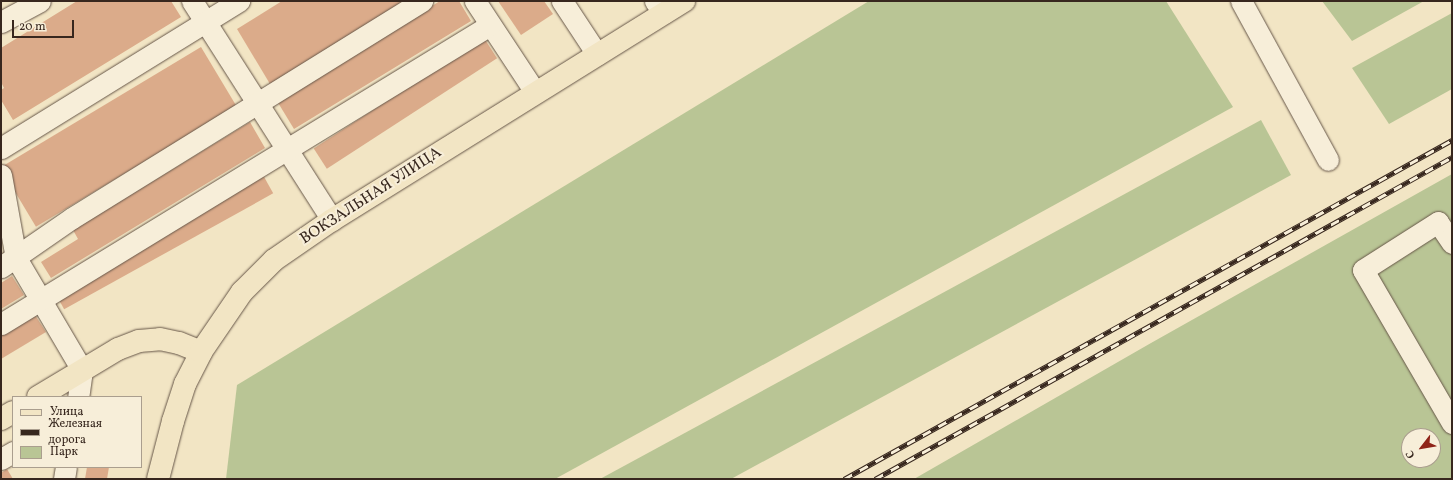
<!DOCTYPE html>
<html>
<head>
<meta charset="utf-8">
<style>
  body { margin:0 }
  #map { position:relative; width:1453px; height:480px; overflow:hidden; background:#f2e5c4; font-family:Vollkorn,serif }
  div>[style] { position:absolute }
  .green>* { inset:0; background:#b9c595 }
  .building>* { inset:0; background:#dbab8a; transform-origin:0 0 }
  .roads { filter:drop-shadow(0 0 1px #665648) drop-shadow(0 0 1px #665648) }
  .minor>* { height:21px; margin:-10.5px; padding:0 10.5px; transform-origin:10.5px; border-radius:10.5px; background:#f7eed9 }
  .major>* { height:22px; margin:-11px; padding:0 11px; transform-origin:11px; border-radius:11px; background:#f2e5c4 }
  .rail>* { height:4.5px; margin-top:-2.25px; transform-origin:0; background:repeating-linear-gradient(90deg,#f7eed9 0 9px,#37271e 0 18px); box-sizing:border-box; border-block:1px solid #37271e }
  span { translate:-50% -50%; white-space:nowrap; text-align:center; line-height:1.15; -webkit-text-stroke:4px #f7eed9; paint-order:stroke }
  .street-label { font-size:16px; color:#37271e }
  .frame { position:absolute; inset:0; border:2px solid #37271e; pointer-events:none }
  .legend { position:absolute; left:12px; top:396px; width:130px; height:72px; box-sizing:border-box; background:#f7eed9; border:1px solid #aa9e8e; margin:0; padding:5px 7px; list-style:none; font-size:12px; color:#37271e }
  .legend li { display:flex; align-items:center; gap:8px; height:20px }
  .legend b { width:20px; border:1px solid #aa9e8e }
  .north { position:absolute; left:1401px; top:428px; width:40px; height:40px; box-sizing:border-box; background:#f7eed9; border:1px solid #aa9e8e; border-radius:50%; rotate:239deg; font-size:11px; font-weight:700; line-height:16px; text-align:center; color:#37271e }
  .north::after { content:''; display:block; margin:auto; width:14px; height:18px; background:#8f2418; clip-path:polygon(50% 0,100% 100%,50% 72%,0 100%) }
  .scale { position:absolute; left:12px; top:20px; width:62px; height:18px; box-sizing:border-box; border:2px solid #37271e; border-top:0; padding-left:5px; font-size:12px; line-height:14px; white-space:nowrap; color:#37271e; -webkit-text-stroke:3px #f7eed9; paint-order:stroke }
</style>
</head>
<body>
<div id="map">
  <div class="green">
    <i style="clip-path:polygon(869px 1px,1166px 1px,1233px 107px,555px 479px,226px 479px,237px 385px)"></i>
    <i style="clip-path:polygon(1322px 1px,1424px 1px,1352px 41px)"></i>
    <i style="clip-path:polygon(1452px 13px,1452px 89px,1389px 124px,1352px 68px)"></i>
    <i style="clip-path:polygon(1261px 120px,1291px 175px,731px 479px,600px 479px)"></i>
    <i style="clip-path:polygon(evenodd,1452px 174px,1452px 479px,914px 479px,1151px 343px,1452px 174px,1409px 436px,1433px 436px,1433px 460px,1409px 460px,1409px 436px)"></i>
  </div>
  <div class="building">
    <i style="clip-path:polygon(77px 1px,171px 1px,181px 17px,13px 120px,1px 100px,1px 90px,4px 88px,1px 82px,1px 48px)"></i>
    <i style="clip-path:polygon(282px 1px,406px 1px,270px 84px,237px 29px)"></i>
    <i style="clip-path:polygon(440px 1px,459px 1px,471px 21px,294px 129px,277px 101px)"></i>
    <i style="clip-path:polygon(498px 1px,544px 1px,553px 14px,521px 35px)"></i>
    <i style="left:484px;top:38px;width:24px;height:203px;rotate:57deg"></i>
    <i style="left:201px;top:47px;width:69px;height:234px;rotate:59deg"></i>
    <i style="clip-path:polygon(250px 122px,265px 148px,51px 278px,41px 262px,78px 239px,73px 230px)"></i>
    <i style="left:263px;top:175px;width:21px;height:239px;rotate:61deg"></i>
    <i style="clip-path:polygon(12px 276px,24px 295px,1px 309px,1px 283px)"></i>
    <i style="clip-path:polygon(35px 315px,46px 332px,1px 359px,1px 336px)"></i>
    <i style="clip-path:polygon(87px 467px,109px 467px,107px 479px,85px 479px)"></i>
    <i style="clip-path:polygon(7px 469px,13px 479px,1px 479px,1px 473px)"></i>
  </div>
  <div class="roads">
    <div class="minor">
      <i style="left:192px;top:1px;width:260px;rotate:57.4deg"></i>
      <i style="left:475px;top:1px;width:109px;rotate:56.6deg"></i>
      <i style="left:562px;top:1px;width:64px;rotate:56.6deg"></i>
      <i style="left:655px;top:1px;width:15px;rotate:53deg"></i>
      <i style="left:1241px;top:1px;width:181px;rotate:61.3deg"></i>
      <i style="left:1px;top:22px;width:44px;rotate:-28.3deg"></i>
      <i style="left:1px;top:148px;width:280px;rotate:-31.7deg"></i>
      <i style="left:1px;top:175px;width:84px;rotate:79.8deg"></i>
      <i style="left:16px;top:258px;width:130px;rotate:59.5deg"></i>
      <i style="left:82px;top:370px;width:27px;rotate:98deg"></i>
      <i style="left:1452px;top:243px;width:25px;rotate:-124deg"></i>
      <i style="left:1438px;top:222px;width:89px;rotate:147.4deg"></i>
      <i style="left:1363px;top:270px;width:177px;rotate:59.8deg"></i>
      <i style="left:1px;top:267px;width:86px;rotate:-34.6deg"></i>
      <i style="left:72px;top:218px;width:412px;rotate:-31.8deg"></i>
      <i style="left:1px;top:324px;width:573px;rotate:-31.44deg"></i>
      <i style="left:1px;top:459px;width:14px;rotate:-30deg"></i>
      <i style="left:64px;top:479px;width:12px;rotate:-81deg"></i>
    </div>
    <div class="major">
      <i style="left:38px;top:397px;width:93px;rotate:-31deg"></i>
      <i style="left:118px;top:349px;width:22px;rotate:-21deg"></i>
      <i style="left:139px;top:341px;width:21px;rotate:-5deg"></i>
      <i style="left:160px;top:339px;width:19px;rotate:12deg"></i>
      <i style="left:179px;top:343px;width:24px;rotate:22deg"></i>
      <i style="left:1px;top:419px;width:14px;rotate:-30deg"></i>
      <i style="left:158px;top:479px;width:60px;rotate:-75.5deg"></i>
      <i style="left:173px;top:421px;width:39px;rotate:-72deg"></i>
      <i style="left:185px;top:384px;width:36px;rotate:-63deg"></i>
      <i style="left:201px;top:352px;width:73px;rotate:-55.7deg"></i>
      <i style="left:242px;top:292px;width:45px;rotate:-45deg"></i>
      <i style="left:274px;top:260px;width:70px;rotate:-34.6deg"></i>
      <i style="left:332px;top:220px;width:415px;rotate:-31.9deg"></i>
    </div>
  </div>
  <div class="rail">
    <i style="left:844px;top:479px;width:696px;rotate:-29.14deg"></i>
    <i style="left:875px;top:479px;width:661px;rotate:-29.16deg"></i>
  </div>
  <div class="street-label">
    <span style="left:371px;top:196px;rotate:-33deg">ВОКЗАЛЬНАЯ УЛИЦА</span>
  </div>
  <div class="frame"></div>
  <ul class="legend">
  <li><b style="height:5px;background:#f2e5c4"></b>Улица</li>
  <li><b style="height:5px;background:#37271e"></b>Железная дорога</li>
  <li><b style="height:11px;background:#b9c595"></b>Парк</li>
  </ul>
  <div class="north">С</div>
  <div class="scale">20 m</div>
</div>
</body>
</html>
